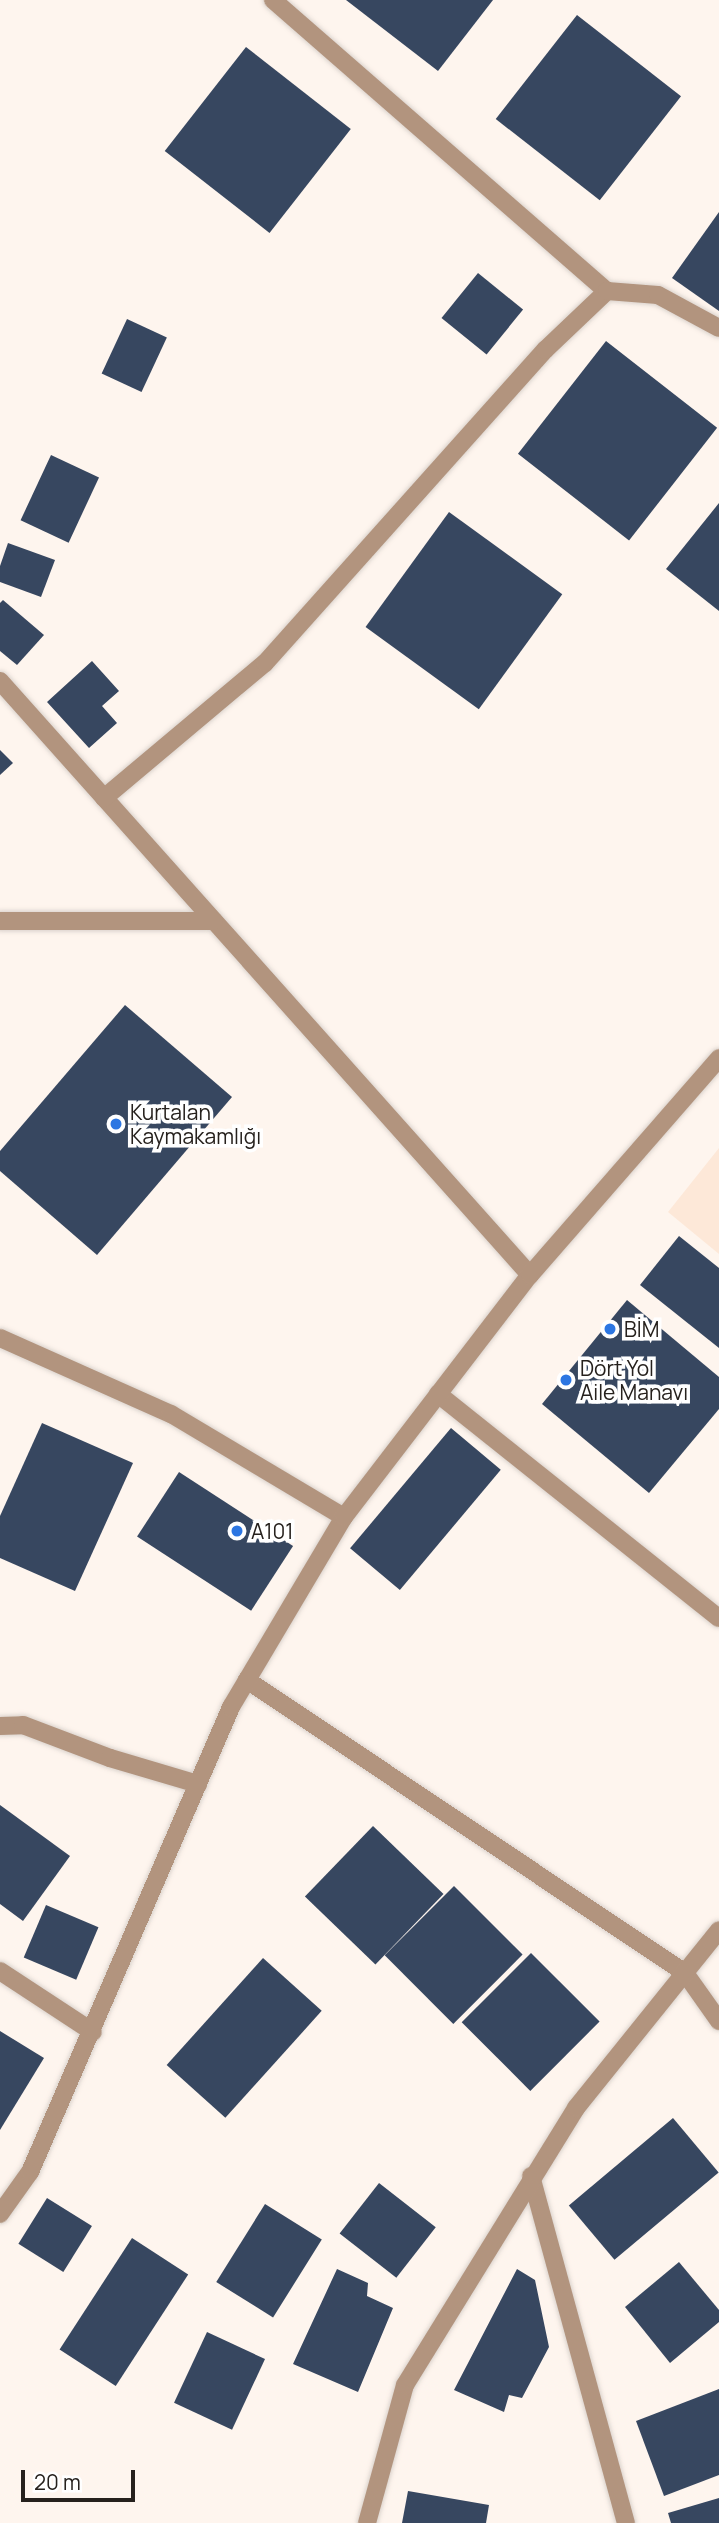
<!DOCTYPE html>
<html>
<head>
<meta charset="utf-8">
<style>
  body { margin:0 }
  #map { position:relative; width:719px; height:2523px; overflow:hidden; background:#fef5ee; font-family:Manrope,sans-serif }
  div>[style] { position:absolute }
  .built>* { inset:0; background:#fde8d8 }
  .building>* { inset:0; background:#374760; transform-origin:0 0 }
  .roads { filter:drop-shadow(0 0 2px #dbd3cd) drop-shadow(0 0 2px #dbd3cd) }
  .minor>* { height:18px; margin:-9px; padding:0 9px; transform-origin:9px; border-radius:9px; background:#b2947e }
  .dots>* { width:19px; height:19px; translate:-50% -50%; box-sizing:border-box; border:4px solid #fff; border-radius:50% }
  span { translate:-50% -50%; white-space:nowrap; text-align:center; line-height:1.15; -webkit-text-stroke:7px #fff; paint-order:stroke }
  .poi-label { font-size:21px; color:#26211d }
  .left { translate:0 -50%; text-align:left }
  .scale { position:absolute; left:21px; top:2470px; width:114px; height:32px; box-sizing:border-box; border:4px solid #26211d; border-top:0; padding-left:9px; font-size:21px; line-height:24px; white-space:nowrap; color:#26211d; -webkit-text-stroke:5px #fff; paint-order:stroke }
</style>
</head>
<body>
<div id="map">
  <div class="built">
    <i style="clip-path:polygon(719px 1148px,719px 1254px,668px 1212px)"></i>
  </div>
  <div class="building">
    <i style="clip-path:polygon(346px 0,493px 0,438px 71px)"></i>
    <i style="left:577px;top:15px;width:132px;height:132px;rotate:38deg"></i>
    <i style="left:246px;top:47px;width:133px;height:132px;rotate:38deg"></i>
    <i style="clip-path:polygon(719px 212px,719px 311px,672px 278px)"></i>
    <i style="left:478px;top:273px;width:58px;height:58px;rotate:39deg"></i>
    <i style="left:127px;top:319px;width:44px;height:60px;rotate:25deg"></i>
    <i style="left:606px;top:341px;width:141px;height:143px;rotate:38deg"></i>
    <i style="left:51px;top:455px;width:53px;height:72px;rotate:25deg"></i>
    <i style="clip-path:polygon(719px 503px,719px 611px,666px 569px)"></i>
    <i style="left:449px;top:512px;width:140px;height:142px;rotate:36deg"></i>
    <i style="clip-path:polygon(8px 543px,55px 560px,41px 597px,0 582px,0 566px)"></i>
    <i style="clip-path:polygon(3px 600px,44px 635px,17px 665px,0 651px,0 603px)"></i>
    <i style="clip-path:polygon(92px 661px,119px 691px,102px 706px,117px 723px,89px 748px,47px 702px)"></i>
    <i style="clip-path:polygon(0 750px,13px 763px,0 775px)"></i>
    <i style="clip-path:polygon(125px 1005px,232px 1097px,97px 1255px,0 1171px,0 1151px)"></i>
    <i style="clip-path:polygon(679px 1236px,719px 1268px,719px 1348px,640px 1285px)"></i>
    <i style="clip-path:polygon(627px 1300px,719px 1377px,719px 1409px,649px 1493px,542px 1404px)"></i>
    <i style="clip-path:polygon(42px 1423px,133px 1463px,75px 1591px,0 1558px,0 1516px)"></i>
    <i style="left:451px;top:1428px;width:65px;height:157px;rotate:40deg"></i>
    <i style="left:179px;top:1472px;width:136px;height:77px;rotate:33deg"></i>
    <i style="clip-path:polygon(0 1805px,70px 1856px,23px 1921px,0 1904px)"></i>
    <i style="left:373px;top:1826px;width:98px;height:98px;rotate:44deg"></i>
    <i style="left:454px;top:1886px;width:97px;height:98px;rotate:45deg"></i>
    <i style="left:46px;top:1905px;width:57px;height:57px;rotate:23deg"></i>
    <i style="left:531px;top:1953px;width:97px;height:98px;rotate:45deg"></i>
    <i style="left:263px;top:1958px;width:79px;height:144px;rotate:42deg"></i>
    <i style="clip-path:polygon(0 2031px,44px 2058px,0 2130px)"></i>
    <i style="left:673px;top:2118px;width:71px;height:136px;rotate:50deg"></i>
    <i style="left:379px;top:2183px;width:72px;height:64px;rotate:38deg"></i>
    <i style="left:47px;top:2198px;width:53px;height:54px;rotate:32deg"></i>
    <i style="left:265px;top:2204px;width:67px;height:92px;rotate:32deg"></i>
    <i style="left:132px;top:2238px;width:67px;height:133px;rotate:33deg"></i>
    <i style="clip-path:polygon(679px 2262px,719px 2310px,719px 2322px,670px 2363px,625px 2307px)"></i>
    <i style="clip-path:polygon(337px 2269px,368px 2283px,367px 2296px,393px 2308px,358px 2392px,293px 2364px)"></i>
    <i style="clip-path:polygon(517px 2269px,535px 2280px,549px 2347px,522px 2398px,509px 2395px,504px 2412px,454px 2390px)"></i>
    <i style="left:207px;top:2332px;width:64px;height:78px;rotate:25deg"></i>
    <i style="clip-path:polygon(719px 2389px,719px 2475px,664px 2496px,636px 2421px)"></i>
    <i style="clip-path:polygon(408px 2491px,489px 2505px,486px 2523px,402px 2523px)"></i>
    <i style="clip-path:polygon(719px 2498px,719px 2523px,671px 2523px,668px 2513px)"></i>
  </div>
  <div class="roads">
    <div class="minor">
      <i style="left:273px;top:0;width:443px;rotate:41.1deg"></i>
      <i style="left:0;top:681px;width:796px;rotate:48.26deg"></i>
      <i style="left:104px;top:798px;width:210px;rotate:-40deg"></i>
      <i style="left:265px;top:663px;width:420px;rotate:-48.2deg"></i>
      <i style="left:545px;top:350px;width:86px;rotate:-43.6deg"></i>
      <i style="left:607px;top:291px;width:51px;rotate:4.5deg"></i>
      <i style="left:658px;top:295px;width:69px;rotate:28.4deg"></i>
      <i style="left:0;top:921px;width:214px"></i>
      <i style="left:0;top:1338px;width:187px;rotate:24deg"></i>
      <i style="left:171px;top:1414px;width:201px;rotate:30.8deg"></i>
      <i style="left:438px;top:1394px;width:359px;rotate:38.6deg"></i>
      <i style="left:247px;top:1680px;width:527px;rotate:33.78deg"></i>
      <i style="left:685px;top:1973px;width:59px;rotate:54.7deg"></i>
      <i style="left:0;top:1726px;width:23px;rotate:-2deg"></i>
      <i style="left:23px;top:1725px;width:93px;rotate:20.8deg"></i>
      <i style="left:110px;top:1758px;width:92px;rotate:16.5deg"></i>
      <i style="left:0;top:1971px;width:111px;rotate:33.3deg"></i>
      <i style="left:531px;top:2176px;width:360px;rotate:74.7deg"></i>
      <i style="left:0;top:2214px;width:52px;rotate:-54.5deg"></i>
      <i style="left:30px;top:2172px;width:507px;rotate:-66.62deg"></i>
      <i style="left:231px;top:1707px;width:221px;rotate:-59.3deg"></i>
      <i style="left:344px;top:1517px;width:305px;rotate:-52.5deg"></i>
      <i style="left:530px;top:1275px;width:288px;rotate:-48.9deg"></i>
      <i style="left:367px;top:2523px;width:143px;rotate:-74.6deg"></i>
      <i style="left:405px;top:2385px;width:326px;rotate:-58.3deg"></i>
      <i style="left:576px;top:2108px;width:228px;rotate:-51.2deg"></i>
    </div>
  </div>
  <div class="dots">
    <i style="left:116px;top:1124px;background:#2c76e2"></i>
    <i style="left:610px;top:1329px;background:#2c76e2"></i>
    <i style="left:566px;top:1380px;background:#2c76e2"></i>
    <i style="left:237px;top:1531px;background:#2c76e2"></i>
  </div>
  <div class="poi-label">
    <span class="left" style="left:130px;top:1124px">Kurtalan<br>Kaymakamlığı</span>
    <span class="left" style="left:624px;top:1329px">BİM</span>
    <span class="left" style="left:580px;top:1380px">Dört Yol<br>Aile Manavı</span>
    <span class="left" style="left:251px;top:1531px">A101</span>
  </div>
  <div class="scale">20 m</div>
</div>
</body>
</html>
